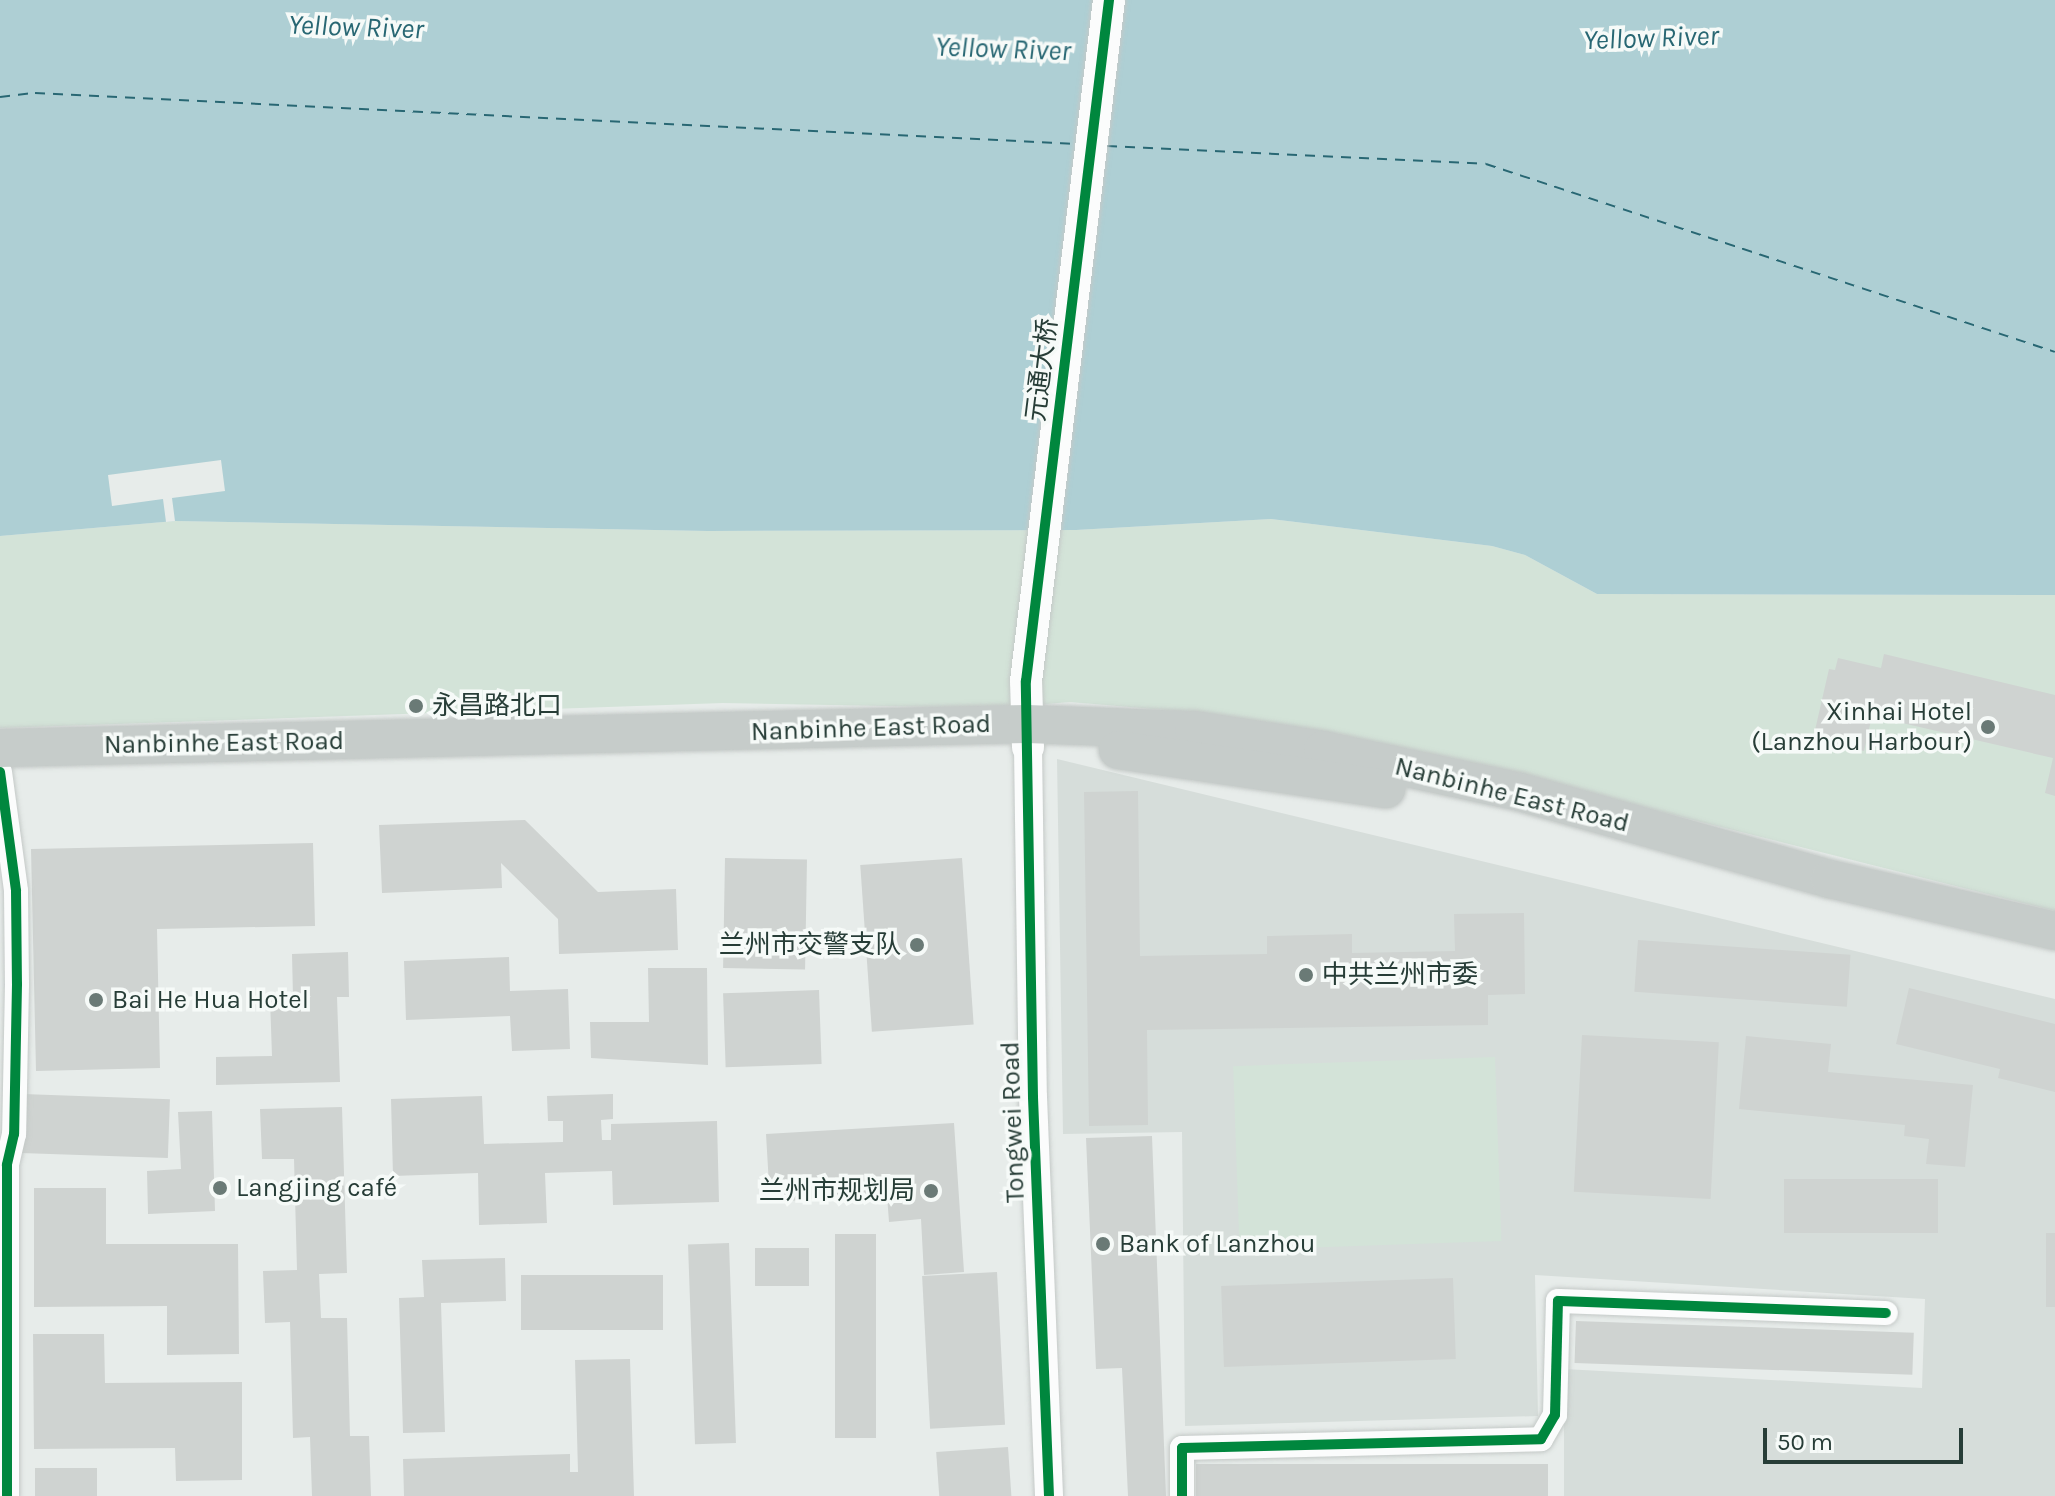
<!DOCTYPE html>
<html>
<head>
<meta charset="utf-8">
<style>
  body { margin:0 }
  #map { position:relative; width:2055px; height:1496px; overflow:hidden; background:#e7ecea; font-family:Karla,"Noto Sans SC",sans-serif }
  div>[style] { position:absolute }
  .built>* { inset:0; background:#d6ddda }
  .green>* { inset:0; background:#d3e3d8; transform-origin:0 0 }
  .water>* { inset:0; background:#aecfd4 }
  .pier>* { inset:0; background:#e7ecea }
  .ferry>* { height:2px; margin-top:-1px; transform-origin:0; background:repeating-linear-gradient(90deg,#286773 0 10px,transparent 0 18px) }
  .building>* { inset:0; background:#cfd3d1; transform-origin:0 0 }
  .roads { filter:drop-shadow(0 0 2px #c4c9c7) drop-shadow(0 0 2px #c4c9c7) }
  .minor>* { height:24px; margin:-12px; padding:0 12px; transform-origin:12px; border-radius:12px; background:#fbfcfc }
  .tertiary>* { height:28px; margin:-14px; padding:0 14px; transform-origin:14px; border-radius:14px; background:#fbfcfc }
  .secondary>* { height:32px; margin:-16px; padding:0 16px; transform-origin:16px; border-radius:16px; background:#fbfcfc }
  .trunk>* { height:38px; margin:-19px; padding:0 19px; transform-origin:19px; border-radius:19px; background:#c6ccca }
  .cycleway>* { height:10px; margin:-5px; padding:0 5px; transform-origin:5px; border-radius:5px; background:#00873e }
  .dots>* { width:22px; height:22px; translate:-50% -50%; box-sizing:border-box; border:4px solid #f6faf8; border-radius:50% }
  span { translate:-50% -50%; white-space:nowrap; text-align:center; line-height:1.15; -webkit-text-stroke:7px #f6faf8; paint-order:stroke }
  .street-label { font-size:26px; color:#273d37 }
  .poi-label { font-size:26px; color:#273d37 }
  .left { translate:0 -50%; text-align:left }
  .right { translate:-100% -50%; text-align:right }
  .water-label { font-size:28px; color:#286773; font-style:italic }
  .scale { position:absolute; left:1763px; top:1428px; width:200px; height:36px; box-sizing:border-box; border:4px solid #273d37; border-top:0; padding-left:10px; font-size:24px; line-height:28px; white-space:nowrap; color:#273d37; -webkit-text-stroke:6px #f6faf8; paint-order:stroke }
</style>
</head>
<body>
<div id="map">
  <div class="built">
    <i style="clip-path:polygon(1057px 759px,2055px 999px,2055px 1496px,1564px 1496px,1564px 1369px,1922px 1388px,1925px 1299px,1535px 1275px,1538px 1416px,1185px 1426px,1182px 1132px,1063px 1134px)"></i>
  </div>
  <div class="green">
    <i style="clip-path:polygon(1271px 519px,1492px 546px,1525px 555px,1597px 594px,2055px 595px,2055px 911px,1431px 754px,1213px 714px,1070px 702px,996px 708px,723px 703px,0 728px,0 536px,175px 521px,708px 531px,1076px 530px)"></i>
    <i style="left:1495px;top:1057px;width:184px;height:262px;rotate:88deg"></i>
  </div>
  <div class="water">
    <i style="clip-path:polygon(0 0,2055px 0,2055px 595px,1597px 594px,1525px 555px,1492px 546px,1271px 519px,1076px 530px,708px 531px,175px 521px,0 536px)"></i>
  </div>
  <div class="pier">
    <i style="clip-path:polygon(221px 460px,225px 491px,172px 498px,175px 521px,166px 522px,163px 499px,112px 506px,108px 475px)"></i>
  </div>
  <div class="ferry">
    <i style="left:0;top:97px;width:35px;rotate:-7deg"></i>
    <i style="left:35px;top:93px;width:1043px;rotate:2.8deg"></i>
    <i style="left:1107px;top:146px;width:379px;rotate:2.7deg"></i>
    <i style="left:1486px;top:164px;width:599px;rotate:18.28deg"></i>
  </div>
  <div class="building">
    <i style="clip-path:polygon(1884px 654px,2055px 695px,2055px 796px,2045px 793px,2053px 758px,1872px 716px,1864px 751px,1813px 739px,1829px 669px,1835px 670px,1838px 658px,1881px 668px)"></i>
    <i style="clip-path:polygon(1138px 791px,1140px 956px,1267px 954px,1267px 936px,1352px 934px,1352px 953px,1455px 951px,1454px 914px,1524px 913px,1525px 994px,1488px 995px,1488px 1025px,1147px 1030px,1148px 1125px,1089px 1126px,1084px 792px)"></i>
    <i style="clip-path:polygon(525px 820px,598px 892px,676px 889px,678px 950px,559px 954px,558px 919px,501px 863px,502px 888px,382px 893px,379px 825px)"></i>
    <i style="clip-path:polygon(313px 843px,315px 926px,157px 929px,160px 1068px,36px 1071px,31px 849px)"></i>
    <i style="left:725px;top:858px;width:82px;height:110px;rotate:1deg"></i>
    <i style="left:962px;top:858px;width:167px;height:102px;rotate:86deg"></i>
    <i style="left:1638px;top:940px;width:213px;height:52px;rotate:4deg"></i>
    <i style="clip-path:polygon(348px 952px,349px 997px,337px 997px,340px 1082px,216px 1085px,216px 1057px,272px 1056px,270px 999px,293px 998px,292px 954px)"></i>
    <i style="clip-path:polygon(509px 957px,510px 991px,568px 989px,570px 1049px,512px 1051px,510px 1016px,406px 1020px,404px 961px)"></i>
    <i style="clip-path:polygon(648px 968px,707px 968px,708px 1065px,591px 1058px,590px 1022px,649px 1022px)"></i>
    <i style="clip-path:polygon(1909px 988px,2055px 1024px,2055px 1092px,1998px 1078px,2000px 1069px,1896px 1044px)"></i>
    <i style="left:819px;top:990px;width:74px;height:96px;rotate:88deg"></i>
    <i style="left:1582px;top:1035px;width:137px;height:157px;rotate:3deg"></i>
    <i style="clip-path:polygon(1746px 1036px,1831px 1044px,1828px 1072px,1973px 1085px,1965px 1167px,1926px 1164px,1929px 1139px,1904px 1136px,1905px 1125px,1739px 1109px)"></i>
    <i style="left:23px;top:1094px;width:147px;height:59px;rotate:2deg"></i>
    <i style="clip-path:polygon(613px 1094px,613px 1119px,601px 1120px,602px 1140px,611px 1140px,611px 1124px,717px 1121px,719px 1202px,613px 1205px,612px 1171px,545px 1173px,547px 1223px,479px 1225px,478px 1173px,393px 1176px,391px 1099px,482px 1096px,484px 1144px,563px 1142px,563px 1121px,548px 1121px,547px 1096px)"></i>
    <i style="clip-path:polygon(342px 1107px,347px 1273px,319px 1274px,321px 1318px,347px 1318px,350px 1436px,369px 1436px,371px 1496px,312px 1496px,310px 1437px,293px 1438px,290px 1322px,265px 1323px,263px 1271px,297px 1270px,294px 1159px,262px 1159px,260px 1109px)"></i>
    <i style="clip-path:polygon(212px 1111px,215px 1211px,148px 1214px,147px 1171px,181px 1169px,178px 1112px)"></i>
    <i style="clip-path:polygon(954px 1123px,964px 1272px,924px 1275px,921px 1219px,889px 1222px,887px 1195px,770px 1202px,766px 1134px)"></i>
    <i style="clip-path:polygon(1152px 1136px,1166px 1496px,1128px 1496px,1122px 1368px,1096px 1369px,1086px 1138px)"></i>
    <i style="left:1938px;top:1179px;width:54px;height:154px;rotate:90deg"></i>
    <i style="clip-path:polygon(34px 1188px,106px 1188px,106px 1244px,238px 1244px,239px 1354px,167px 1355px,167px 1306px,34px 1307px)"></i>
    <i style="left:2046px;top:1233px;width:9px;height:74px"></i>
    <i style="left:835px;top:1234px;width:41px;height:204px"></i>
    <i style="left:729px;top:1243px;width:200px;height:41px;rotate:88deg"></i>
    <i style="left:755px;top:1248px;width:54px;height:38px"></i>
    <i style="clip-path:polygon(505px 1258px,506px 1301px,441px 1303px,445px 1432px,403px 1433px,399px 1298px,424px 1297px,422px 1260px)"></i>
    <i style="left:997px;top:1272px;width:153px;height:75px;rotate:87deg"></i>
    <i style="left:521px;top:1275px;width:142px;height:55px"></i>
    <i style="left:1453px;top:1278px;width:81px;height:232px;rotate:88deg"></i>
    <i style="left:1576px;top:1321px;width:338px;height:42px;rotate:2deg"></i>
    <i style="clip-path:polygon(33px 1334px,104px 1334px,105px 1383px,242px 1382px,242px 1480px,176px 1481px,175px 1448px,34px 1449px)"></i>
    <i style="clip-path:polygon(630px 1359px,634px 1496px,404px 1496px,403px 1459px,570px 1454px,570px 1472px,578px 1472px,575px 1360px)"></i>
    <i style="left:1008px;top:1447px;width:49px;height:72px;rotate:86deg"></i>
    <i style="left:1548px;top:1464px;width:32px;height:352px;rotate:90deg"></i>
    <i style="left:35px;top:1468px;width:62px;height:28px"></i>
  </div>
  <div class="roads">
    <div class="minor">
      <i style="left:0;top:772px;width:120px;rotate:82.3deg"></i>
      <i style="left:16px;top:891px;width:93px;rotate:89.4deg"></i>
      <i style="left:17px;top:984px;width:150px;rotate:91.1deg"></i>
      <i style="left:14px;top:1134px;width:32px;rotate:103deg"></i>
      <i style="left:7px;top:1165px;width:331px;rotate:90deg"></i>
      <i style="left:1182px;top:1496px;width:48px;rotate:-90deg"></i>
      <i style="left:1182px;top:1448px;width:359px;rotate:-1.4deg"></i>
      <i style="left:1541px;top:1439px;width:28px;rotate:-60deg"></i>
      <i style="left:1555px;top:1415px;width:114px;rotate:-88.5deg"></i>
      <i style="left:1558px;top:1301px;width:328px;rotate:2.1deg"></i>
    </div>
    <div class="tertiary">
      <i style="left:1028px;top:747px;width:350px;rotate:89.2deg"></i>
      <i style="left:1033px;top:1097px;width:399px;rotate:87.7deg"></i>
    </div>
    <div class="secondary">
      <i style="left:1028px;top:747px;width:66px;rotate:-91.7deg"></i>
      <i style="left:1026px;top:681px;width:686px;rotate:-83.05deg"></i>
    </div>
    <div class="trunk">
      <i style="left:0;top:748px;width:1027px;rotate:-1.34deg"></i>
      <i style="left:1027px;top:724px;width:167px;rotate:2.1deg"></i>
      <i style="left:1194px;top:730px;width:131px;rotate:8.8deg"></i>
      <i style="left:1323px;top:750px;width:201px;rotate:12deg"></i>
      <i style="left:1520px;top:792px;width:322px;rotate:15.7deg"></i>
      <i style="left:1830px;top:879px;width:231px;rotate:13deg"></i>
      <i style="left:1118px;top:750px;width:271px;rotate:8.3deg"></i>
    </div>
  </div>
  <div class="cycleway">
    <i style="left:0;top:772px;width:120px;rotate:82.3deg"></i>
    <i style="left:16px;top:891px;width:93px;rotate:89.4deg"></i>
    <i style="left:17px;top:984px;width:150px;rotate:91.1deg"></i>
    <i style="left:14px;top:1134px;width:32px;rotate:103deg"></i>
    <i style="left:7px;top:1165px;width:331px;rotate:90deg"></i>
    <i style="left:1049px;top:1496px;width:399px;rotate:-92.3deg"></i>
    <i style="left:1033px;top:1097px;width:416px;rotate:-91deg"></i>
    <i style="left:1026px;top:681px;width:686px;rotate:-83.05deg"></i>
    <i style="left:1182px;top:1496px;width:48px;rotate:-90deg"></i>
    <i style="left:1182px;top:1448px;width:359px;rotate:-1.4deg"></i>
    <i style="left:1541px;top:1439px;width:28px;rotate:-60deg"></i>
    <i style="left:1555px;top:1415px;width:114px;rotate:-88.5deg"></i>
    <i style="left:1558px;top:1301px;width:328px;rotate:2.1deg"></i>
  </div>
  <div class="dots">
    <i style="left:416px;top:706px;background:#6a7a76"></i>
    <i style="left:1988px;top:727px;background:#6a7a76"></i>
    <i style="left:917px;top:945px;background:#6a7a76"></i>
    <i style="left:1306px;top:975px;background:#6a7a76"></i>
    <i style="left:96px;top:1000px;background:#6a7a76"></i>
    <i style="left:220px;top:1188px;background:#6a7a76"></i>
    <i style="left:931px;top:1191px;background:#6a7a76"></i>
    <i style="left:1103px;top:1244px;background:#6a7a76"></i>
  </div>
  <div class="street-label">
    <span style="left:1042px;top:370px;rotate:-83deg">元通大桥</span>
    <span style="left:871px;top:728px;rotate:-2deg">Nanbinhe East Road</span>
    <span style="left:224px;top:743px;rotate:-1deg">Nanbinhe East Road</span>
    <span style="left:1512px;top:795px;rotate:14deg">Nanbinhe East Road</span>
    <span style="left:1013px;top:1122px;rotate:-92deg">Tongwei Road</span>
  </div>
  <div class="poi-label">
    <span class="left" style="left:432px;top:706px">永昌路北口</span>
    <span class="right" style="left:1972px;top:727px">Xinhai Hotel<br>(Lanzhou Harbour)</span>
    <span class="right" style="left:901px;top:945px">兰州市交警支队</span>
    <span class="left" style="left:1322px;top:975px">中共兰州市委</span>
    <span class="left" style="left:112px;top:1000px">Bai He Hua Hotel</span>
    <span class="left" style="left:236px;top:1188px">Langjing café</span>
    <span class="right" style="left:915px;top:1191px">兰州市规划局</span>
    <span class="left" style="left:1119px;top:1244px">Bank of Lanzhou</span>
  </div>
  <div class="water-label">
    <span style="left:356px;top:27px;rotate:2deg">Yellow River</span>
    <span style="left:1651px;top:38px;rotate:-2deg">Yellow River</span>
    <span style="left:1003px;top:49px;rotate:2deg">Yellow River</span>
  </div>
  <div class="scale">50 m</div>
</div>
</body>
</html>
